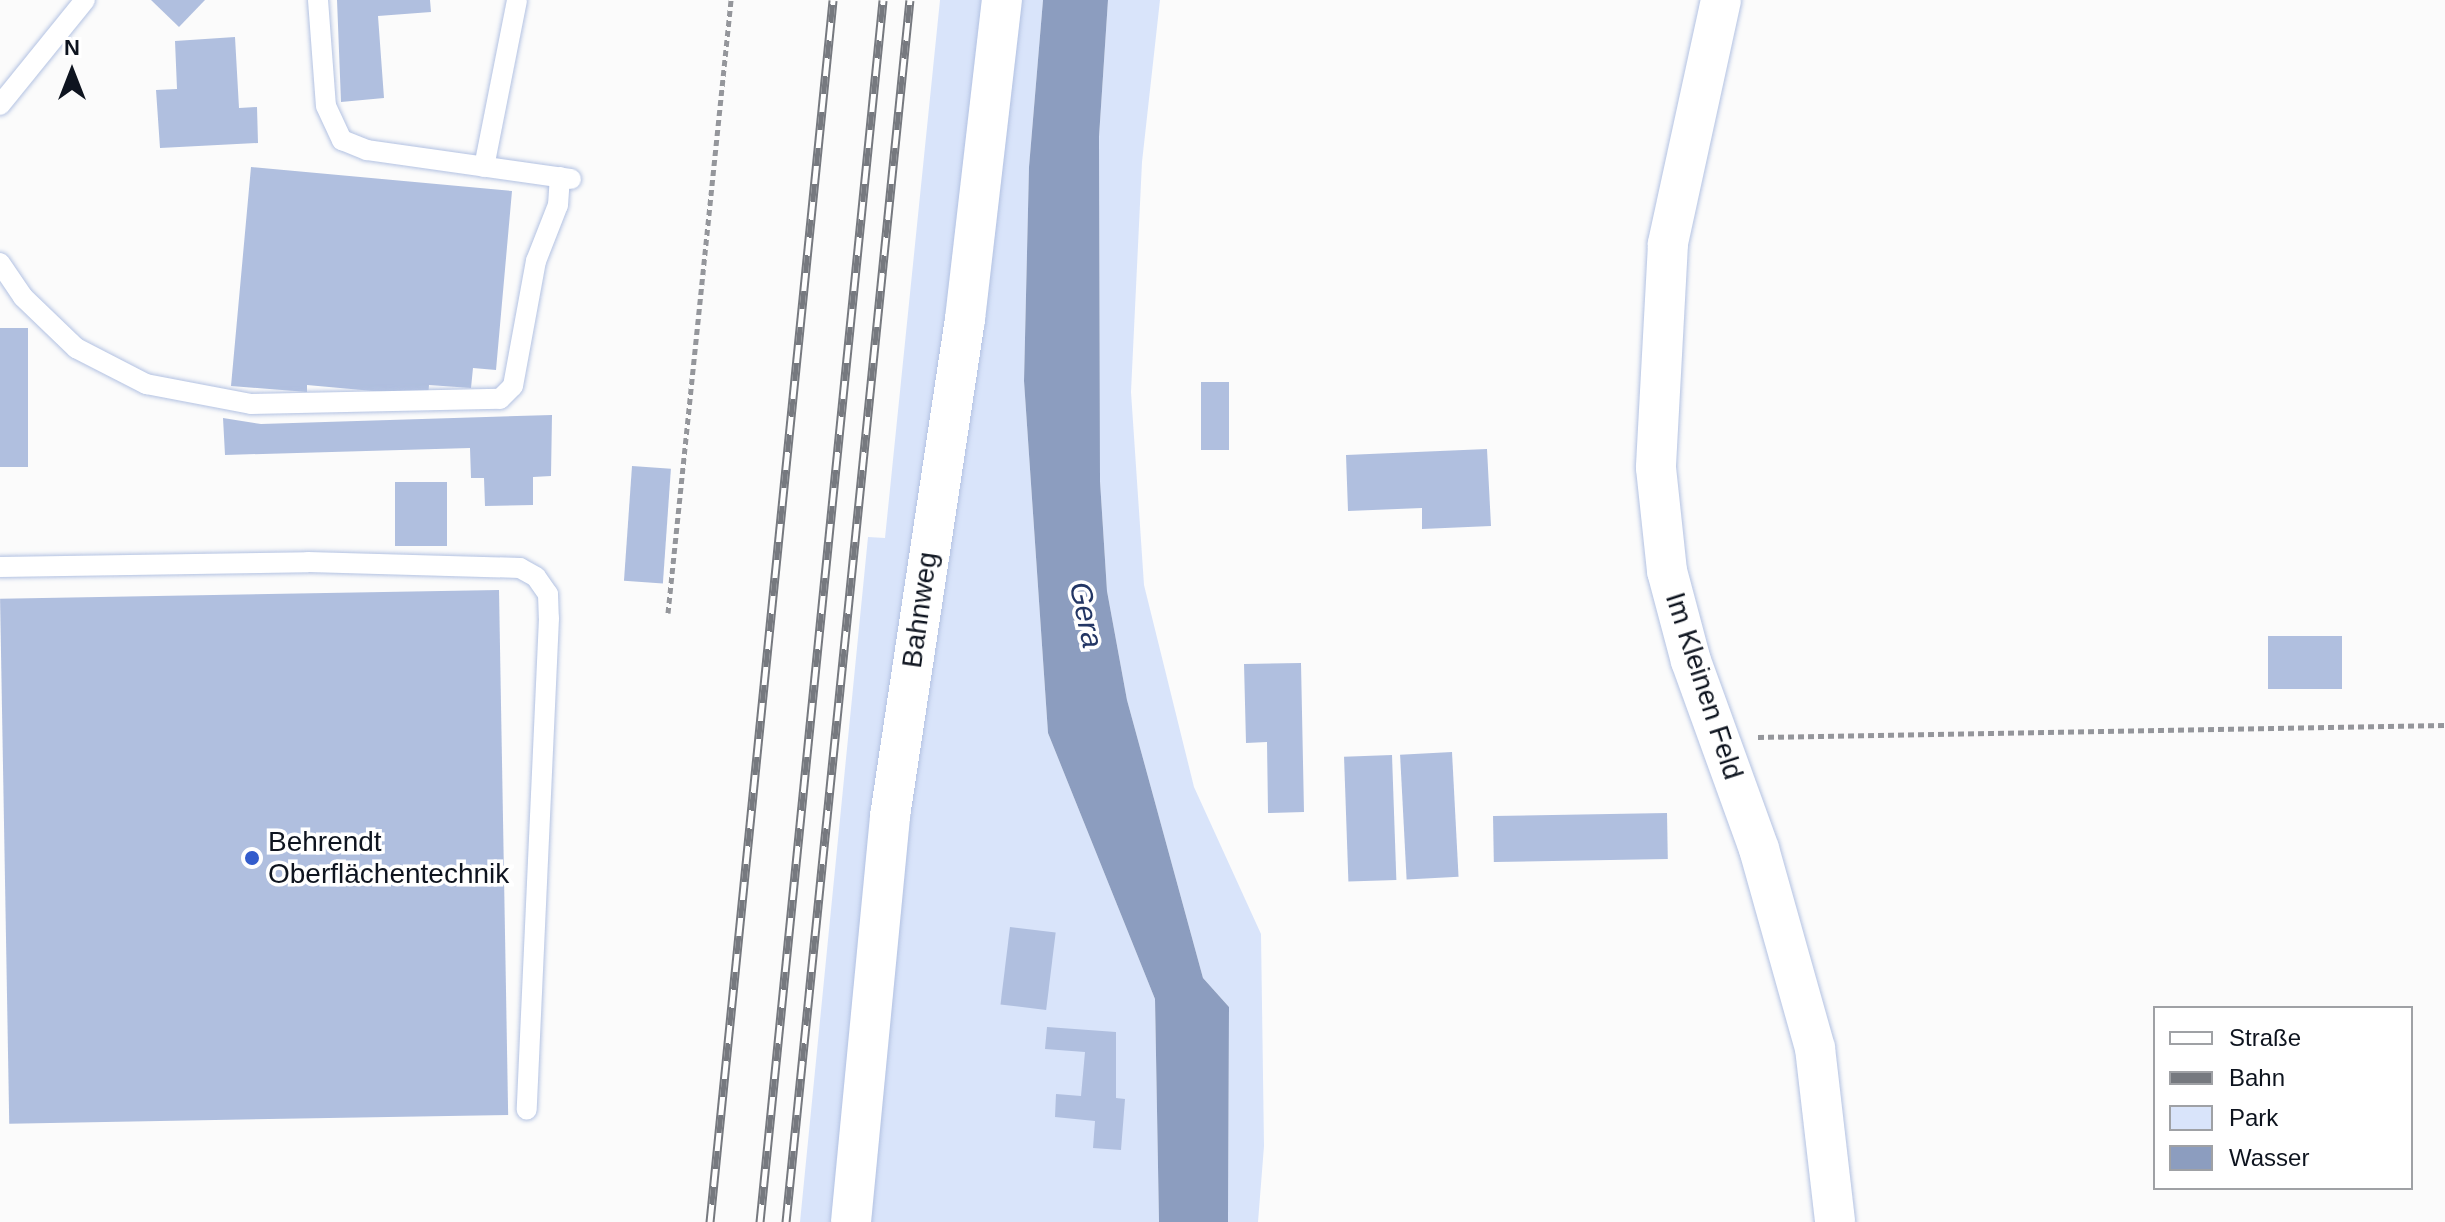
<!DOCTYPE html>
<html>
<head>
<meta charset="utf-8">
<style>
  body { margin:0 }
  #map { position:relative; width:2445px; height:1222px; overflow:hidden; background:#fbfbfb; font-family:Arial,sans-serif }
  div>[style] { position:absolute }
  .green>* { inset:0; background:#d9e4fa }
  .water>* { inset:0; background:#8c9dbf }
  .building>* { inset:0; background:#b0bfdf; transform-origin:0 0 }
  .path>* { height:5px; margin-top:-2.5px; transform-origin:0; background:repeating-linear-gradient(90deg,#94969b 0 6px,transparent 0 10px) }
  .roads { filter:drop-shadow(0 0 2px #b3c2e2) drop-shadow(0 0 2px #b3c2e2) }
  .lane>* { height:20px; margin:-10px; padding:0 10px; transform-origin:10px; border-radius:10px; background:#fff }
  .street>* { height:40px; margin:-20px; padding:0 20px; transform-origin:20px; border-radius:20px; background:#fff }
  .rail>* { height:9px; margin-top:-4.5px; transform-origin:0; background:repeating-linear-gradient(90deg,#fff 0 18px,#76797f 0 36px); box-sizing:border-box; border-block:2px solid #76797f }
  .dots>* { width:22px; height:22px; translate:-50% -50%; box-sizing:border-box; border:4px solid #fff; border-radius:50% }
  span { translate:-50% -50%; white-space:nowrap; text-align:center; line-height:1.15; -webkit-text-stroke:7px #fff; paint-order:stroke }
  .street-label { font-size:28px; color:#0e141f }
  .poi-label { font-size:28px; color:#0e141f }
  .left { translate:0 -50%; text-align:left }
  .water-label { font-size:30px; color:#233664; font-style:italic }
  .legend { position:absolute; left:2153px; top:1006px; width:260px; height:184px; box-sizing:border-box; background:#fff; border:2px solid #9fa1a5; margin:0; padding:10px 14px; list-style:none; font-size:24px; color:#0e141f }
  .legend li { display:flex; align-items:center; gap:16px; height:40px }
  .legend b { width:40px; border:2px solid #9fa1a5 }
  .north { position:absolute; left:32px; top:32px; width:80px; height:80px; -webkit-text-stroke:6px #fff; paint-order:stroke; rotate:0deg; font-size:22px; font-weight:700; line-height:32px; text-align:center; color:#0e141f }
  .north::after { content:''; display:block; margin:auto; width:28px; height:36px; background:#0e141f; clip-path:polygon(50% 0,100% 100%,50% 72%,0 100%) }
</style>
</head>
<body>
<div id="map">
  <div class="green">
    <i style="clip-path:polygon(940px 0,1043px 0,1029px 167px,1024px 381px,1048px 733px,1155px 999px,1159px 1222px,800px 1222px,868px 537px,885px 538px)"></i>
    <i style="clip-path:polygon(1108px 0,1160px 0,1142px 162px,1131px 392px,1144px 585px,1194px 787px,1261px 934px,1264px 1146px,1258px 1222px,1228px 1222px,1229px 1007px,1203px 978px,1127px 700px,1107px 591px,1100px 481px,1099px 137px)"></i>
  </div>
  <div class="water">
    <i style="clip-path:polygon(1043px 0,1108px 0,1099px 137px,1100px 481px,1107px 591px,1127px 700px,1203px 978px,1229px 1007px,1228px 1222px,1159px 1222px,1155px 999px,1048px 733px,1024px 381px,1029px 167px)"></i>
  </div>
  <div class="building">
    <i style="clip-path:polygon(151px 0,205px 0,179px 27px)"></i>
    <i style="clip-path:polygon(337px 0,430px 0,431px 12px,378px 16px,384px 98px,341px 102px)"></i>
    <i style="clip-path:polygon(235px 37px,239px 108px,257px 107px,258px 143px,160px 148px,156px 90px,177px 89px,175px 41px)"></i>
    <i style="clip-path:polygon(251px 167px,512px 191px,496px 370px,473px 368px,471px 388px,429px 385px,428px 396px,307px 385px,307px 392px,231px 386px)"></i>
    <i style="left:0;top:328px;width:28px;height:139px"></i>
    <i style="left:1201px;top:382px;width:28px;height:68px"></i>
    <i style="clip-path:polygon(552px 415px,551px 476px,533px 477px,533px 505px,485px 506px,484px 478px,471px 478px,470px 448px,225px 455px,223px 418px,261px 424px)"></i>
    <i style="clip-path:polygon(1487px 449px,1491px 526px,1422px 529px,1422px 508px,1348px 511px,1346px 455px)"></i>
    <i style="left:632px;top:466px;width:39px;height:115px;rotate:4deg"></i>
    <i style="left:395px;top:482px;width:52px;height:64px"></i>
    <i style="left:499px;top:590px;width:525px;height:499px;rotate:89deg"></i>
    <i style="left:2342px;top:636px;width:53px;height:74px;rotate:90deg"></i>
    <i style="clip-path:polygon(1301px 663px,1304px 812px,1268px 813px,1267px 742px,1246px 743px,1244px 664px)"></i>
    <i style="left:1452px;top:752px;width:125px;height:52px;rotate:87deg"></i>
    <i style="left:1392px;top:755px;width:125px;height:48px;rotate:88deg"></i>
    <i style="left:1667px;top:813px;width:46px;height:174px;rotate:89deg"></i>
    <i style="left:1010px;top:927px;width:46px;height:78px;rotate:7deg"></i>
    <i style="clip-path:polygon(1047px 1027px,1116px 1032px,1116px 1098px,1125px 1099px,1121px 1150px,1093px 1148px,1095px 1121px,1055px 1117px,1056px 1094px,1081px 1096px,1085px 1052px,1045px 1049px)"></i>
  </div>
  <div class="path">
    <i style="left:668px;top:613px;width:616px;rotate:-84.13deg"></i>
    <i style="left:1758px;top:737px;width:687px;rotate:-1deg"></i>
  </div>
  <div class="roads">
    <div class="lane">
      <i style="left:318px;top:0;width:106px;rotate:85.7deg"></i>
      <i style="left:326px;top:106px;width:38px;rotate:65deg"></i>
      <i style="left:342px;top:140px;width:27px;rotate:22deg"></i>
      <i style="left:367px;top:150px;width:206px;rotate:8.1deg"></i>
      <i style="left:0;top:105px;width:135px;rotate:-51deg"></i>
      <i style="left:484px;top:167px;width:170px;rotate:-78.8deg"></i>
      <i style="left:0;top:263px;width:41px;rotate:55.9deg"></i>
      <i style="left:23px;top:297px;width:74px;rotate:43.9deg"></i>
      <i style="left:76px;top:348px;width:79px;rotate:27.2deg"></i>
      <i style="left:146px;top:384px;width:107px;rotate:10.8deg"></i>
      <i style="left:251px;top:404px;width:249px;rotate:-1.2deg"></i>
      <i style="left:500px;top:399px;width:18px;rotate:-45deg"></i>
      <i style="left:513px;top:386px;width:127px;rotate:-79.6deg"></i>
      <i style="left:536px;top:261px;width:60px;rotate:-68.6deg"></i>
      <i style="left:558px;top:205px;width:28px;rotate:-86deg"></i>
      <i style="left:0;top:567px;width:308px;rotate:-0.9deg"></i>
      <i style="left:308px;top:562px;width:212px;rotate:1.6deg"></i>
      <i style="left:520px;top:568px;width:18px;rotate:29deg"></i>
      <i style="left:536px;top:577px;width:21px;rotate:55deg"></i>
      <i style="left:548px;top:594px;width:24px;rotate:88deg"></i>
      <i style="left:549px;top:618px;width:492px;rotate:92.6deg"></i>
    </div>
    <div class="street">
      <i style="left:1721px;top:0;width:250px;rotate:102.3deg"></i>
      <i style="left:1668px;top:244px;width:224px;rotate:93.1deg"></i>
      <i style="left:1656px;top:468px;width:104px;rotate:83.9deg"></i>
      <i style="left:1667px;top:571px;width:93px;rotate:75.1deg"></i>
      <i style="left:1691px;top:661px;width:200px;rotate:70.1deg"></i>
      <i style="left:1759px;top:849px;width:207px;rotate:74.3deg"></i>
      <i style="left:1815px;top:1048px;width:175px;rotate:83.4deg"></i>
      <i style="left:851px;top:1222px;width:408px;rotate:-84.5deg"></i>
      <i style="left:890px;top:816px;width:503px;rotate:-81.42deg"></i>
      <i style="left:965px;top:319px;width:321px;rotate:-83.4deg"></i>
    </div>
  </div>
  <div class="rail">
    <i style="left:710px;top:1222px;width:1228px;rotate:-84.25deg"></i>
    <i style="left:760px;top:1222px;width:1228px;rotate:-84.25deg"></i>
    <i style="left:786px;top:1222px;width:1228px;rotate:-84.21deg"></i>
  </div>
  <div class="dots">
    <i style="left:252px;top:858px;background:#335ccc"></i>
  </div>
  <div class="street-label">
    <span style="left:920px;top:610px;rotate:-82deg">Bahnweg</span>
    <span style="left:1704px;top:686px;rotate:72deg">Im Kleinen Feld</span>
  </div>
  <div class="poi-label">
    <span class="left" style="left:268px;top:858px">Behrendt<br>Oberflächentechnik</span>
  </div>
  <div class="water-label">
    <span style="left:1086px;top:615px;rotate:78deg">Gera</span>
  </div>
  <ul class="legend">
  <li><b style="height:10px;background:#fff"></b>Straße</li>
  <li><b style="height:10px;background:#76797f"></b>Bahn</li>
  <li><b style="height:22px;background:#d9e4fa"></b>Park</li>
  <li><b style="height:22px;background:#8c9dbf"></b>Wasser</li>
  </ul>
  <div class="north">N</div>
</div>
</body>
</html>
